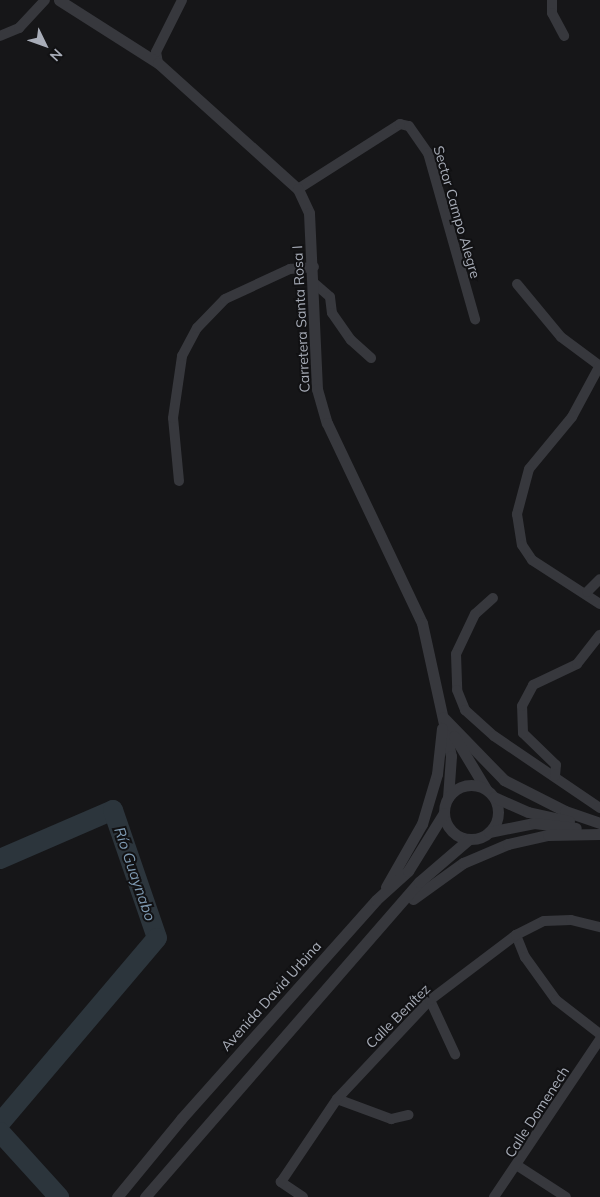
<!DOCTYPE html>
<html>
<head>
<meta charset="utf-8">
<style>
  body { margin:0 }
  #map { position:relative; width:600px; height:1197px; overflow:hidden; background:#161618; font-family:Mulish,sans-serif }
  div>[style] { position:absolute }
  .river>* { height:20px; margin:-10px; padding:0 10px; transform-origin:10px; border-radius:10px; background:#2c353c }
  .minor>* { height:10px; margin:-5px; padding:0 5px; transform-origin:5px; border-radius:5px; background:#37383d }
  .tertiary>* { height:11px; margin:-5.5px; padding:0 5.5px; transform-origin:5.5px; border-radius:5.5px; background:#37383d }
  .tertiary>.ring { margin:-5.5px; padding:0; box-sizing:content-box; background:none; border:11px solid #37383d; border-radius:50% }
  span { translate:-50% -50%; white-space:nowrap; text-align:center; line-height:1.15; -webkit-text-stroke:4px #111113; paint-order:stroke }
  .street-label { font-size:14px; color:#a8adb8 }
  .water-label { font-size:15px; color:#7f9bb3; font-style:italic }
  .north { position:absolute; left:20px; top:20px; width:50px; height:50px; -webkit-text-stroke:4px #111113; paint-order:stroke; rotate:132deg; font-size:14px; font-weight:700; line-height:20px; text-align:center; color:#a8adb8 }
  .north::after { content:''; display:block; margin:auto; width:18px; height:22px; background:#a8adb8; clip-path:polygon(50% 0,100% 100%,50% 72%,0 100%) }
</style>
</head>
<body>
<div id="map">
  <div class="river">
    <i style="left:0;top:859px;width:123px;rotate:-23.4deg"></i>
    <i style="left:113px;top:810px;width:135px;rotate:71deg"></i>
    <i style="left:157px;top:938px;width:243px;rotate:130.3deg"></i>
    <i style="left:0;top:1132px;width:88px;rotate:47.8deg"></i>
  </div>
  <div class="minor">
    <i style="left:552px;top:0;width:13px;rotate:90deg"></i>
    <i style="left:552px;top:13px;width:26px;rotate:62deg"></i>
    <i style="left:0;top:36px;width:21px;rotate:-23deg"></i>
    <i style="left:19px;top:28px;width:38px;rotate:-47deg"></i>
    <i style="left:158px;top:63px;width:11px;rotate:-100deg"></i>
    <i style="left:156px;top:52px;width:58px;rotate:-63.4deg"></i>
    <i style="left:298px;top:189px;width:121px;rotate:-32.5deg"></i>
    <i style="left:400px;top:124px;width:9px;rotate:13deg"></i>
    <i style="left:409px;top:126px;width:33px;rotate:55deg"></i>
    <i style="left:428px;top:153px;width:173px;rotate:74.2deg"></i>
    <i style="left:314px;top:283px;width:21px;rotate:41deg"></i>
    <i style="left:330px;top:297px;width:16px;rotate:83deg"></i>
    <i style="left:332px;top:313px;width:33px;rotate:55deg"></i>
    <i style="left:351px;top:340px;width:27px;rotate:42deg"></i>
    <i style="left:517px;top:284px;width:69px;rotate:50.3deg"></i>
    <i style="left:561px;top:337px;width:49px;rotate:36.6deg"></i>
    <i style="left:600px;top:365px;width:59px;rotate:118.3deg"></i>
    <i style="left:572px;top:417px;width:67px;rotate:129.6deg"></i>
    <i style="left:529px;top:469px;width:47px;rotate:104.9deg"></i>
    <i style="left:517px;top:514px;width:31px;rotate:81deg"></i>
    <i style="left:522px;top:545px;width:18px;rotate:56deg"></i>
    <i style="left:532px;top:560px;width:81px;rotate:32.9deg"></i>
    <i style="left:179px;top:481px;width:63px;rotate:-95.4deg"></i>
    <i style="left:173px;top:418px;width:63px;rotate:-81.7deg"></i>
    <i style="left:182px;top:356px;width:32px;rotate:-62deg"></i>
    <i style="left:197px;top:328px;width:40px;rotate:-46deg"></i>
    <i style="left:225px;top:299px;width:72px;rotate:-24.8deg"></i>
    <i style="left:290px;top:269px;width:24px;rotate:-5deg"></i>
    <i style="left:587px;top:592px;width:18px;rotate:-45deg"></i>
    <i style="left:493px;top:598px;width:24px;rotate:138deg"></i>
    <i style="left:475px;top:614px;width:44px;rotate:115.4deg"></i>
    <i style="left:456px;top:654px;width:36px;rotate:88deg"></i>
    <i style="left:457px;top:690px;width:22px;rotate:68deg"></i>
    <i style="left:465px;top:710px;width:39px;rotate:42deg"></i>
    <i style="left:494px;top:736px;width:128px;rotate:34.2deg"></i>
    <i style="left:555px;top:776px;width:11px;rotate:-85deg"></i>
    <i style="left:556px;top:765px;width:46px;rotate:-135.9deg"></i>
    <i style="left:523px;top:733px;width:27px;rotate:-92deg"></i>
    <i style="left:522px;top:706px;width:24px;rotate:-62deg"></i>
    <i style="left:533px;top:685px;width:49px;rotate:-25.5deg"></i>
    <i style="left:577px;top:664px;width:37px;rotate:-52deg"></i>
    <i style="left:516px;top:935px;width:24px;rotate:68deg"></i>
    <i style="left:525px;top:957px;width:53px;rotate:54.2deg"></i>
    <i style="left:556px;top:1000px;width:56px;rotate:37.7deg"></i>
    <i style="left:430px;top:1000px;width:60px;rotate:65.2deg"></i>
    <i style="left:337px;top:1099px;width:58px;rotate:20.3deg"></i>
    <i style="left:391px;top:1119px;width:18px;rotate:-13deg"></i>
    <i style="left:518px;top:1166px;width:57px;rotate:32.9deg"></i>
    <i style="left:303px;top:1197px;width:27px;rotate:-146deg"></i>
    <i style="left:281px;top:1182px;width:100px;rotate:-56deg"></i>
    <i style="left:337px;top:1099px;width:136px;rotate:-46.8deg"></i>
    <i style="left:430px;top:1000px;width:108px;rotate:-37.1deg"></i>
    <i style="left:516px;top:935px;width:31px;rotate:-27deg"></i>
    <i style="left:544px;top:921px;width:27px;rotate:-2deg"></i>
    <i style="left:571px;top:920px;width:30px;rotate:14deg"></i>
    <i style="left:494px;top:1197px;width:190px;rotate:-56.1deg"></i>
  </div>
  <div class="tertiary">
    <i style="left:59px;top:0;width:117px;rotate:32.5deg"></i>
    <i style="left:158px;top:63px;width:188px;rotate:42deg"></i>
    <i style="left:298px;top:189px;width:26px;rotate:65deg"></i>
    <i style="left:309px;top:213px;width:176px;rotate:87.4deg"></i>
    <i style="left:317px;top:389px;width:35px;rotate:74deg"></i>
    <i style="left:327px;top:423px;width:221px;rotate:64.6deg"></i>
    <i style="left:422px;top:623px;width:136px;rotate:77.7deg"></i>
    <i style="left:451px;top:756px;width:42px;rotate:94.1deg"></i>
    <i style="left:443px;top:717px;width:88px;rotate:45.9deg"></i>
    <i style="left:504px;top:780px;width:68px;rotate:26.9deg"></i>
    <i style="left:565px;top:811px;width:37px;rotate:19deg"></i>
    <i style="left:454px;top:736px;width:62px;rotate:58.9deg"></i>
    <i class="ring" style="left:444px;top:785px;width:43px;height:43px"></i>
    <i style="left:494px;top:797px;width:37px;rotate:24deg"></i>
    <i style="left:528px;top:812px;width:42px;rotate:12.4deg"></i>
    <i style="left:489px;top:832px;width:46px;rotate:-11.3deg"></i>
    <i style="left:534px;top:823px;width:42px;rotate:6.8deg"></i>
    <i style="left:386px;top:887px;width:73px;rotate:-60.3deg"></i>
    <i style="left:422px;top:824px;width:52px;rotate:-73.3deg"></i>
    <i style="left:437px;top:774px;width:46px;rotate:-83.8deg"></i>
    <i style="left:413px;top:899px;width:62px;rotate:-35.8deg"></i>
    <i style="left:463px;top:863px;width:49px;rotate:-22.9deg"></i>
    <i style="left:508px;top:844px;width:41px;rotate:-12.7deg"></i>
    <i style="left:548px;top:835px;width:52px;rotate:-1.1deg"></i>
    <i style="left:117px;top:1197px;width:101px;rotate:-50.6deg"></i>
    <i style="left:181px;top:1119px;width:293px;rotate:-48.3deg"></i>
    <i style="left:376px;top:900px;width:43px;rotate:-42.2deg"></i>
    <i style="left:408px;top:871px;width:68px;rotate:-58.2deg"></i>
    <i style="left:145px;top:1197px;width:417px;rotate:-49deg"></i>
    <i style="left:419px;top:882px;width:66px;rotate:-40.7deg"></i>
  </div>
  <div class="street-label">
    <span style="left:457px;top:212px;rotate:74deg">Sector Campo Alegre</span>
    <span style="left:301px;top:319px;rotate:-93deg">Carretera Santa Rosa I</span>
    <span style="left:271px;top:996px;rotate:-48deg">Avenida David Urbina</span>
    <span style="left:398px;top:1016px;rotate:-45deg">Calle Benítez</span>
    <span style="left:537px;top:1112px;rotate:-57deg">Calle Domenech</span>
  </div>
  <div class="water-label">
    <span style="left:135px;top:874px;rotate:71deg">Río Guaynabo</span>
  </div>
  <div class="north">N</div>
</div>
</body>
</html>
